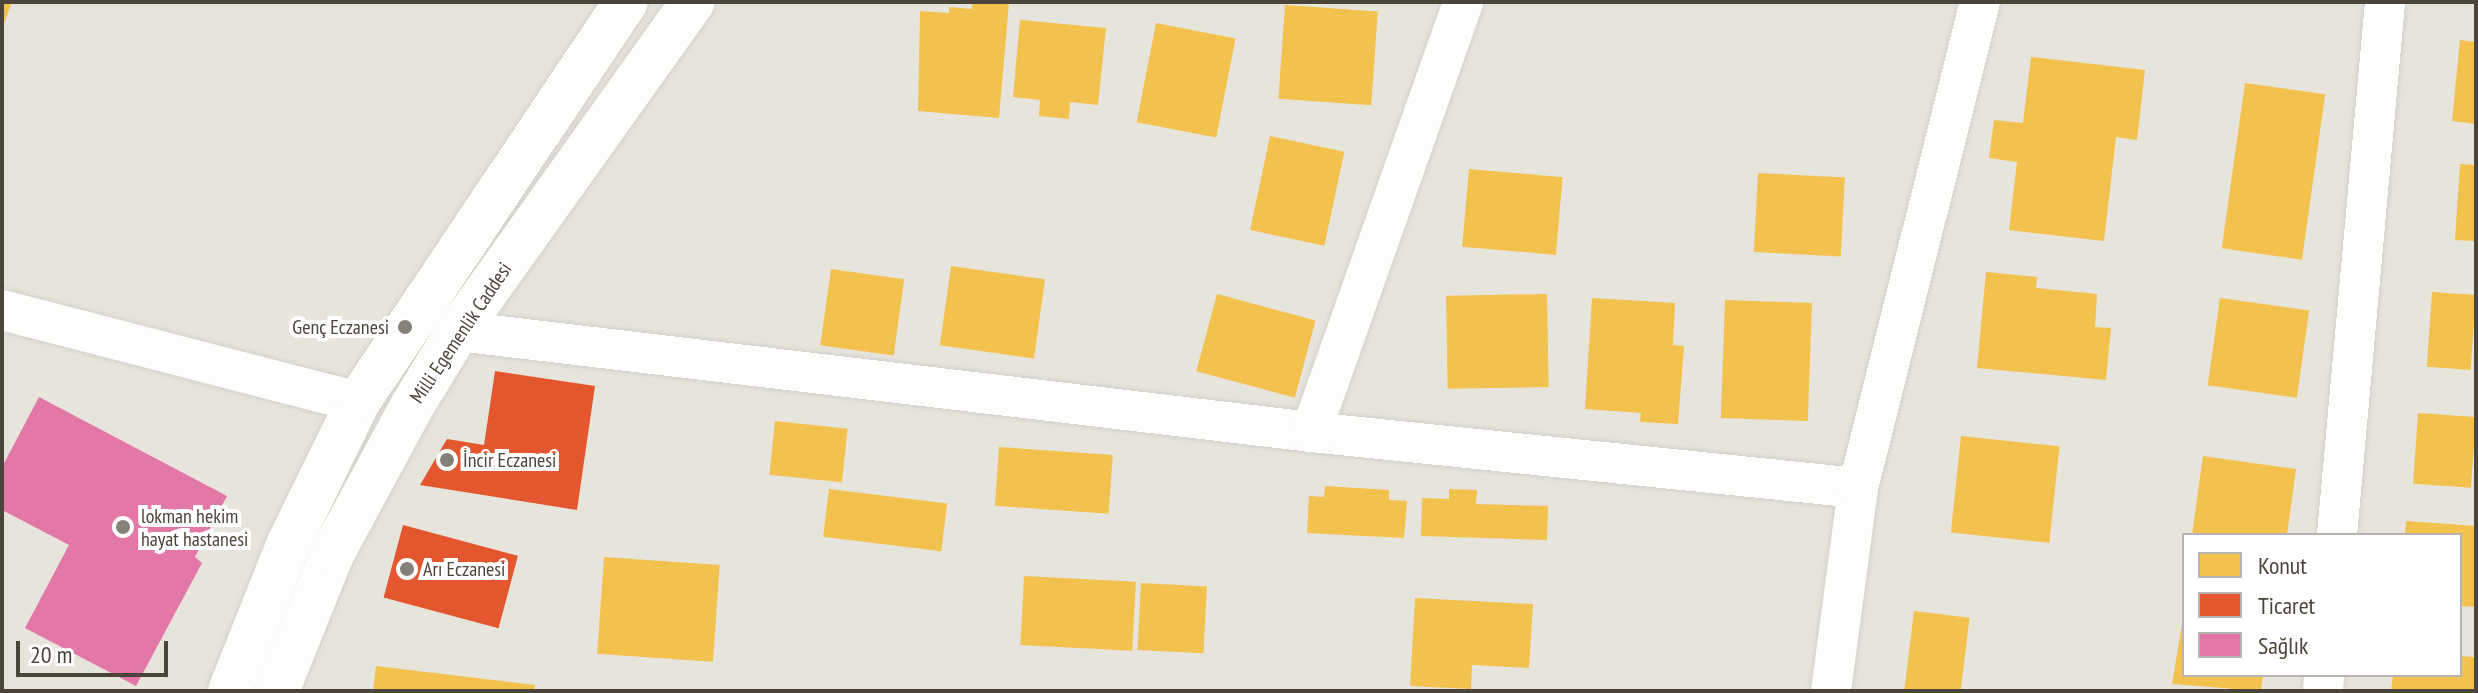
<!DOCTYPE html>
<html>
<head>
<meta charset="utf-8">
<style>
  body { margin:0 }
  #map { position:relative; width:2478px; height:693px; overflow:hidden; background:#f4f2ee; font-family:"PT Sans Narrow",sans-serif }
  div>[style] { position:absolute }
  .residential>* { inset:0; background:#e7e4dc }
  .homes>* { inset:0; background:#f2c14e; transform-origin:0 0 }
  .shops>* { inset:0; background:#e4572e; transform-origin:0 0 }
  .health>* { inset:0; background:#e377a8 }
  .roads { filter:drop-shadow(0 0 2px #d2d0cb) drop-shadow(0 0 2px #d2d0cb) }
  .minor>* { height:40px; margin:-20px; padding:0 20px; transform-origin:20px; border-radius:20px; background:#fdfdfc }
  .tertiary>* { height:44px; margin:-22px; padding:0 22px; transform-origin:22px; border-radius:22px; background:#fdfdfc }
  .dots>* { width:22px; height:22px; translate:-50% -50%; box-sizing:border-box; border:4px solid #fff; border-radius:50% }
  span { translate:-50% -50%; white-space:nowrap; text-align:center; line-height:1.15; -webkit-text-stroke:8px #fff; paint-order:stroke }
  .poi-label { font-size:20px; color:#4b4439 }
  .right { translate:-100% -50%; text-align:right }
  .left { translate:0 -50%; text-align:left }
  .street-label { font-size:20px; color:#4b4439 }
  .frame { position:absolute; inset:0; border:4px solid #4b4439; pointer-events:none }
  .legend { position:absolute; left:2182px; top:533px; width:280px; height:144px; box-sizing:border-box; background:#fff; border:2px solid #b7b4b0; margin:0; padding:10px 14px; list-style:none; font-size:24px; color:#4b4439 }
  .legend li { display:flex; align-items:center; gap:16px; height:40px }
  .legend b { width:40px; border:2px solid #b7b4b0 }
  .scale { position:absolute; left:16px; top:641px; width:152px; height:36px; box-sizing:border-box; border:4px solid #4b4439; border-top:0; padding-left:10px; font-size:24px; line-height:28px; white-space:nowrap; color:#4b4439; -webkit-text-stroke:6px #fff; paint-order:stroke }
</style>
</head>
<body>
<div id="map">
  <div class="residential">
    <i style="clip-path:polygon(evenodd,2px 2px,2476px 2px,2476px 691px,2px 691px,2px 2px,2184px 535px,2460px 535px,2460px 675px,2184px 675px,2184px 535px)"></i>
  </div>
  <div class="homes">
    <i style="clip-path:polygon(2px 2px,12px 2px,2px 29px)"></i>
    <i style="clip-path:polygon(972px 2px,1009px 2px,999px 118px,918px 111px,920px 11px,949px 13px,949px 7px,972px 9px)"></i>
    <i style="left:1285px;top:5px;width:93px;height:94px;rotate:4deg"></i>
    <i style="clip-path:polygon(1020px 20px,1106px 28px,1098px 105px,1070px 102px,1069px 119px,1039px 116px,1040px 100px,1013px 97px)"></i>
    <i style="left:1156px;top:23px;width:81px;height:101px;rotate:11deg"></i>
    <i style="clip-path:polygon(2460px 40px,2476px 42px,2476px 124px,2452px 121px)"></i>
    <i style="clip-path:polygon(2031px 57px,2145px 70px,2137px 140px,2116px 137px,2104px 241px,2009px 230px,2017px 162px,1989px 158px,1994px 120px,2023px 123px)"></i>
    <i style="left:2245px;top:83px;width:81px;height:167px;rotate:8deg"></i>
    <i style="left:1270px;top:136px;width:76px;height:96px;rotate:12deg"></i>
    <i style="clip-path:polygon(2460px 164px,2476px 165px,2476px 241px,2455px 240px)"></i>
    <i style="left:1469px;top:169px;width:94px;height:78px;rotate:5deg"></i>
    <i style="left:1758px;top:173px;width:87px;height:79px;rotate:3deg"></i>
    <i style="left:951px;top:266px;width:95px;height:80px;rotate:8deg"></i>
    <i style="left:831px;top:269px;width:74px;height:77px;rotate:8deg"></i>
    <i style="clip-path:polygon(1986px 272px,2037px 277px,2036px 288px,2097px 294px,2095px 327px,2111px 328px,2106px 380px,1977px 368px)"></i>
    <i style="left:2432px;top:292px;width:44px;height:75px;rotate:4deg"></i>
    <i style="left:1217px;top:294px;width:102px;height:80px;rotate:15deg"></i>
    <i style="left:1547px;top:294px;width:93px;height:101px;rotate:89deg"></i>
    <i style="clip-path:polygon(1592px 298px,1675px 303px,1673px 345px,1684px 346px,1678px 424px,1640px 422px,1641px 413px,1585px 409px)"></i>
    <i style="left:2220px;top:298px;width:90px;height:88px;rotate:8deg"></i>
    <i style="left:1725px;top:300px;width:87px;height:118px;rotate:2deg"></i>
    <i style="left:2418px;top:413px;width:58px;height:71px;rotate:4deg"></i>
    <i style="left:775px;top:421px;width:73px;height:54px;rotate:6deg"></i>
    <i style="left:1961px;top:436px;width:99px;height:97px;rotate:6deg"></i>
    <i style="left:999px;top:447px;width:114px;height:59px;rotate:4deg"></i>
    <i style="clip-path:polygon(2203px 456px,2296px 469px,2287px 535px,2192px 535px)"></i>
    <i style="clip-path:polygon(1325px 486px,1389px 490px,1389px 500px,1407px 501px,1404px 538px,1307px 533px,1309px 496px,1324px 497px)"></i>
    <i style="left:829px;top:489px;width:119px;height:48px;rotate:7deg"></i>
    <i style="clip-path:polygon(1449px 489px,1477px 490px,1476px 504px,1548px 506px,1547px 540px,1421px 536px,1422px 498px,1449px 499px)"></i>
    <i style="clip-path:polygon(2406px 521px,2476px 526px,2476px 607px,2460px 606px,2460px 535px,2405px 535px)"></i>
    <i style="left:604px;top:557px;width:116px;height:97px;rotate:4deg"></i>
    <i style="left:1024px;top:576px;width:112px;height:69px;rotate:3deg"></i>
    <i style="left:1141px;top:583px;width:66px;height:67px;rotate:3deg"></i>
    <i style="clip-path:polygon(1415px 598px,1533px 604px,1529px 668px,1472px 665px,1471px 689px,1410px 686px)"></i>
    <i style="left:1914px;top:611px;width:56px;height:81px;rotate:7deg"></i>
    <i style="clip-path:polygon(2184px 612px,2184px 675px,2263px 675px,2261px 691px,2172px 684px)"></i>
    <i style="clip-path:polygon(2460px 656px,2476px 657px,2476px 691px,2391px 691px,2393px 675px,2460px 675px)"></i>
    <i style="clip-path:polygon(376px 666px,535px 685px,534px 691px,373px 691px)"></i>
  </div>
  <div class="shops">
    <i style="clip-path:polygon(495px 371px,595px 386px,577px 510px,420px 485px,447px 439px,484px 445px)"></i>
    <i style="left:403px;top:525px;width:119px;height:75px;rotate:15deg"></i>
  </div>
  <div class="health">
    <i style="clip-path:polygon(39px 397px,227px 496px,195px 557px,202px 563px,136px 686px,25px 628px,69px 545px,2px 510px,2px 467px)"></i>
  </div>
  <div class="roads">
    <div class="minor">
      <i style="left:2px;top:310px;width:368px;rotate:14.5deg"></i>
      <i style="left:458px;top:331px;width:859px;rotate:6.75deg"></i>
      <i style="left:1311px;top:432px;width:550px;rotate:5.85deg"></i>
      <i style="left:1311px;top:432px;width:456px;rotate:-70.5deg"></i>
      <i style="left:2337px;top:535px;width:535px;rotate:-84.85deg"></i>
      <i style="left:1831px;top:691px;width:205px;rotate:-82.4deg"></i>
      <i style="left:1858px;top:488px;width:501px;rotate:-75.91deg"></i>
      <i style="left:2323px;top:691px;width:16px;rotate:-86deg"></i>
    </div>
    <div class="tertiary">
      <i style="left:230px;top:691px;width:159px;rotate:-68.3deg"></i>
      <i style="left:289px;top:543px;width:157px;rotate:-63.9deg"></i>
      <i style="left:358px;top:402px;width:481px;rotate:-56.2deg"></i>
      <i style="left:277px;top:691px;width:148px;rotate:-68.1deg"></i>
      <i style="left:332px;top:554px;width:168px;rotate:-61.6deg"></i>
      <i style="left:412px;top:406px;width:88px;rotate:-58.5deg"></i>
      <i style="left:458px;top:331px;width:404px;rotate:-54.5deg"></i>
    </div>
  </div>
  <div class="dots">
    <i style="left:405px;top:327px;background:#868178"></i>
    <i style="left:447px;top:460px;background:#868178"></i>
    <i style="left:123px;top:527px;background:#868178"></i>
    <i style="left:407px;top:569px;background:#868178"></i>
  </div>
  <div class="poi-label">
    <span class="right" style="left:389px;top:327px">Genç Eczanesi</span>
    <span class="left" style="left:463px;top:460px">İncir Eczanesi</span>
    <span class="left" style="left:141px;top:528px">lokman hekim<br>hayat hastanesi</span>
    <span class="left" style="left:423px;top:569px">Arı Eczanesi</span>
  </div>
  <div class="street-label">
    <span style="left:461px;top:333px;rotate:-56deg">Milli Egemenlik Caddesi</span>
  </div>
  <div class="frame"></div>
  <ul class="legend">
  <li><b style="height:22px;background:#f2c14e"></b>Konut</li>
  <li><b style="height:22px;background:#e4572e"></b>Ticaret</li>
  <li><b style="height:22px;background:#e377a8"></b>Sağlık</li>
  </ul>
  <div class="scale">20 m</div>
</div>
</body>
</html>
